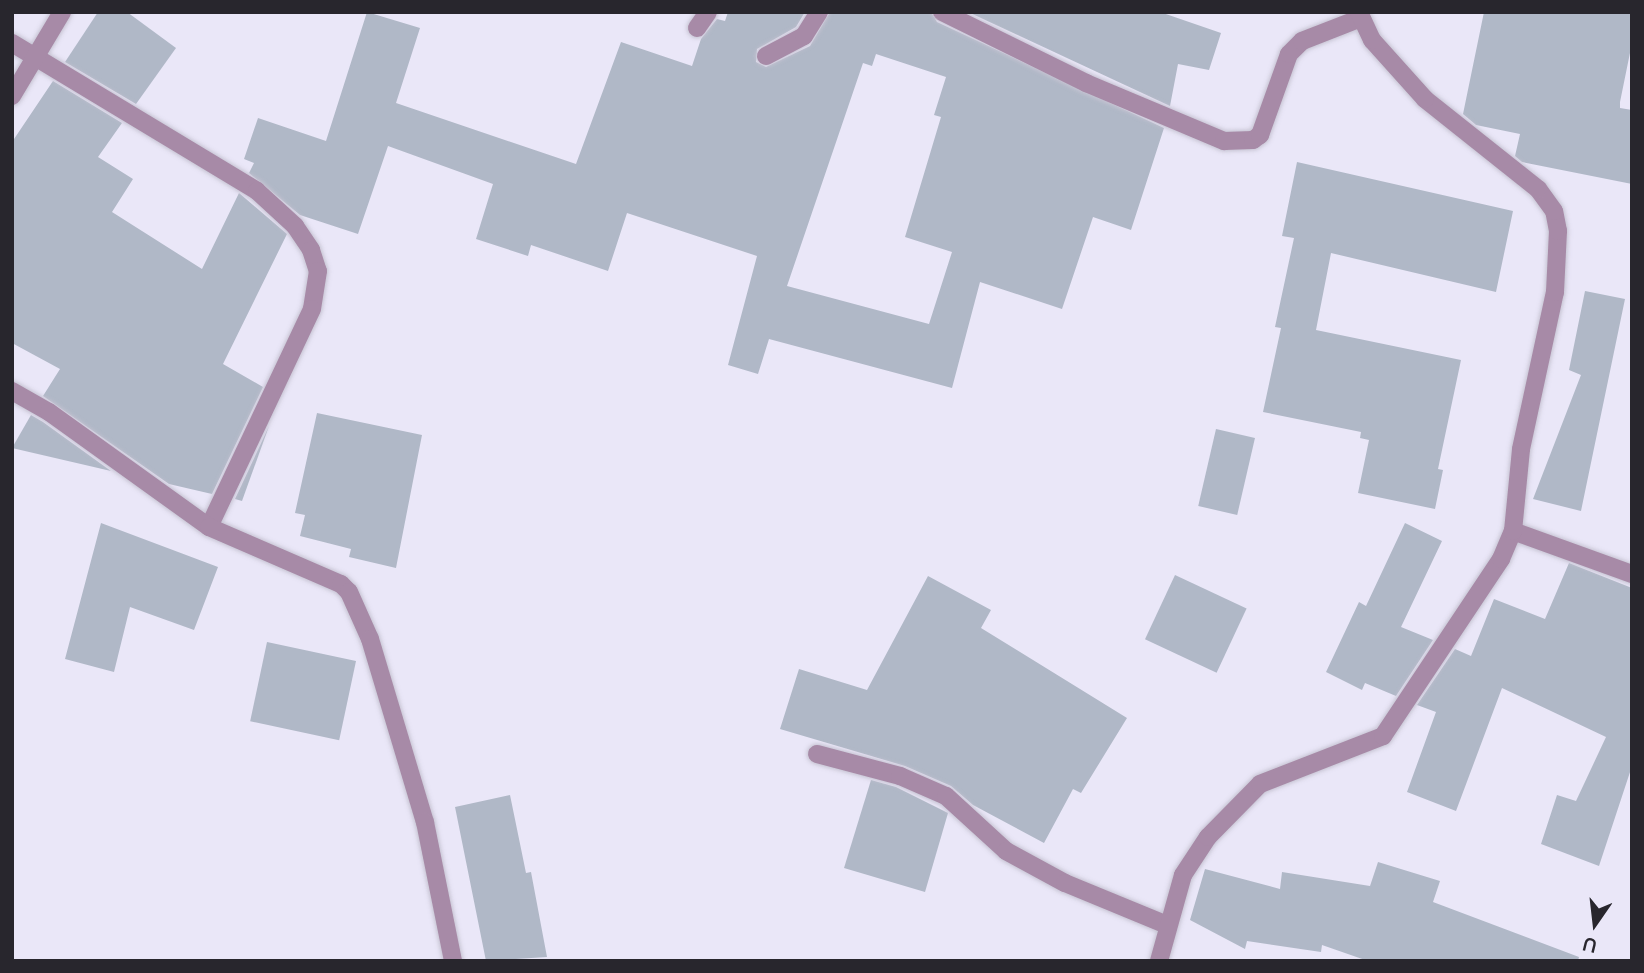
<!DOCTYPE html>
<html>
<head>
<meta charset="utf-8">
<style>
  body { margin:0 }
  #map { position:relative; width:1644px; height:973px; overflow:hidden; background:#eae7f8; font-family:"Nunito Sans",sans-serif }
  div>[style] { position:absolute }
  .building>* { inset:0; background:#b0b8c7; transform-origin:0 0 }
  .roads { filter:drop-shadow(0 0 2px #c7c4d3) drop-shadow(0 0 2px #c7c4d3) }
  .minor>* { height:18px; margin:-9px; padding:0 9px; transform-origin:9px; border-radius:9px; background:#a78aa7 }
  span { translate:-50% -50%; white-space:nowrap; text-align:center; line-height:1.15; -webkit-text-stroke:5px #eae7f8; paint-order:stroke }
  .frame { position:absolute; inset:0; border:14px solid #28262d; pointer-events:none }
  .north { position:absolute; left:1560px; top:889px; width:70px; height:70px; -webkit-text-stroke:5px #eae7f8; paint-order:stroke; rotate:194deg; font-size:19px; font-weight:700; line-height:28px; text-align:center; color:#28262d }
  .north::after { content:''; display:block; margin:auto; width:24px; height:32px; background:#28262d; clip-path:polygon(50% 0,100% 100%,50% 72%,0 100%) }
</style>
</head>
<body>
<div id="map">
  <div class="building">
    <i style="clip-path:polygon(98px 12px,127px 12px,176px 48px,136px 104px,65px 62px)"></i>
    <i style="clip-path:polygon(evenodd,367px 12px,420px 28px,396px 103px,576px 164px,621px 42px,692px 66px,701px 39px,717px 19px,725px 21px,728px 12px,805px 12px,796px 27px,757px 49px,756px 62px,766px 67px,810px 46px,830px 12px,931px 12px,937px 22px,1164px 128px,1131px 230px,1093px 217px,1062px 309px,980px 282px,952px 388px,769px 339px,758px 374px,728px 365px,757px 256px,627px 213px,608px 271px,531px 245px,528px 256px,476px 239px,493px 184px,388px 146px,358px 234px,300px 215px,249px 173px,254px 163px,244px 159px,258px 118px,326px 141px,367px 12px,876px 54px,946px 77px,934px 115px,941px 117px,905px 237px,952px 252px,929px 324px,787px 286px,863px 63px,872px 66px,876px 54px)"></i>
    <i style="clip-path:polygon(968px 12px,1160px 12px,1221px 33px,1209px 70px,1178px 64px,1170px 106px)"></i>
    <i style="clip-path:polygon(1484px 12px,1632px 12px,1632px 43px,1620px 102px,1620px 108px,1632px 110px,1632px 184px,1522px 162px,1515px 156px,1520px 134px,1476px 125px,1463px 114px)"></i>
    <i style="clip-path:polygon(53px 81px,122px 123px,98px 157px,133px 179px,112px 212px,202px 269px,239px 193px,287px 234px,223px 364px,263px 387px,212px 494px,169px 484px,43px 396px,60px 369px,12px 343px,12px 142px)"></i>
    <i style="clip-path:polygon(1297px 162px,1513px 211px,1496px 292px,1331px 253px,1316px 330px,1461px 360px,1438px 469px,1443px 470px,1435px 509px,1358px 493px,1369px 440px,1360px 438px,1361px 432px,1263px 412px,1281px 328px,1275px 327px,1294px 238px,1282px 236px)"></i>
    <i style="clip-path:polygon(1585px 291px,1625px 299px,1581px 511px,1533px 499px,1581px 375px,1569px 370px)"></i>
    <i style="clip-path:polygon(317px 413px,422px 435px,396px 568px,349px 557px,351px 549px,300px 536px,305px 515px,295px 513px)"></i>
    <i style="clip-path:polygon(31px 415px,43px 422px,111px 471px,12px 448px)"></i>
    <i style="clip-path:polygon(269px 426px,242px 501px,235px 499px)"></i>
    <i style="left:1216px;top:429px;width:40px;height:79px;rotate:13deg"></i>
    <i style="clip-path:polygon(101px 523px,218px 567px,194px 630px,130px 607px,114px 672px,65px 659px)"></i>
    <i style="clip-path:polygon(1405px 523px,1442px 541px,1401px 627px,1433px 640px,1396px 696px,1365px 683px,1362px 690px,1326px 672px,1359px 602px,1366px 606px)"></i>
    <i style="clip-path:polygon(1569px 563px,1632px 588px,1632px 766px,1599px 866px,1541px 844px,1557px 795px,1576px 801px,1606px 737px,1502px 688px,1456px 811px,1407px 792px,1436px 712px,1417px 705px,1455px 649px,1471px 656px,1494px 599px,1545px 619px)"></i>
    <i style="left:1175px;top:575px;width:79px;height:71px;rotate:25deg"></i>
    <i style="clip-path:polygon(928px 576px,991px 610px,981px 628px,1127px 718px,1081px 793px,1073px 789px,1044px 843px,973px 805px,951px 786px,905px 766px,780px 729px,799px 669px,867px 690px)"></i>
    <i style="left:267px;top:642px;width:91px;height:81px;rotate:12deg"></i>
    <i style="clip-path:polygon(871px 780px,896px 787px,948px 813px,925px 892px,844px 868px)"></i>
    <i style="clip-path:polygon(510px 795px,526px 873px,531px 872px,547px 957px,486px 961px,455px 807px)"></i>
    <i style="clip-path:polygon(1378px 862px,1440px 881px,1433px 902px,1579px 957px,1578px 961px,1368px 961px,1322px 945px,1321px 952px,1247px 941px,1245px 949px,1190px 920px,1205px 869px,1280px 889px,1282px 872px,1370px 886px)"></i>
  </div>
  <div class="roads">
    <div class="minor">
      <i style="left:942px;top:12px;width:161px;rotate:26.2deg"></i>
      <i style="left:1086px;top:83px;width:150px;rotate:22.8deg"></i>
      <i style="left:1224px;top:141px;width:29px;rotate:-2deg"></i>
      <i style="left:1253px;top:140px;width:9px;rotate:-36deg"></i>
      <i style="left:1260px;top:135px;width:86px;rotate:-70.3deg"></i>
      <i style="left:1289px;top:54px;width:18px;rotate:-45deg"></i>
      <i style="left:1302px;top:41px;width:63px;rotate:-21.3deg"></i>
      <i style="left:697px;top:28px;width:19px;rotate:-55deg"></i>
      <i style="left:12px;top:43px;width:286px;rotate:31.1deg"></i>
      <i style="left:257px;top:191px;width:52px;rotate:42.6deg"></i>
      <i style="left:295px;top:226px;width:29px;rotate:56deg"></i>
      <i style="left:311px;top:250px;width:22px;rotate:72deg"></i>
      <i style="left:318px;top:271px;width:38px;rotate:99deg"></i>
      <i style="left:312px;top:309px;width:241px;rotate:115.3deg"></i>
      <i style="left:766px;top:56px;width:43px;rotate:-27.8deg"></i>
      <i style="left:804px;top:36px;width:28px;rotate:-58deg"></i>
      <i style="left:12px;top:96px;width:98px;rotate:-59.2deg"></i>
      <i style="left:12px;top:391px;width:43px;rotate:29.6deg"></i>
      <i style="left:49px;top:412px;width:197px;rotate:35.7deg"></i>
      <i style="left:209px;top:527px;width:144px;rotate:23.4deg"></i>
      <i style="left:341px;top:584px;width:11px;rotate:45deg"></i>
      <i style="left:349px;top:592px;width:51px;rotate:65.9deg"></i>
      <i style="left:370px;top:639px;width:191px;rotate:73.3deg"></i>
      <i style="left:425px;top:822px;width:142px;rotate:78.6deg"></i>
      <i style="left:1513px;top:531px;width:127px;rotate:19.9deg"></i>
      <i style="left:817px;top:754px;width:86px;rotate:14.8deg"></i>
      <i style="left:900px;top:776px;width:50px;rotate:23.5deg"></i>
      <i style="left:946px;top:796px;width:81px;rotate:42.5deg"></i>
      <i style="left:1006px;top:851px;width:67px;rotate:28.5deg"></i>
      <i style="left:1065px;top:883px;width:110px;rotate:22.4deg"></i>
      <i style="left:1159px;top:961px;width:89px;rotate:-74.4deg"></i>
      <i style="left:1183px;top:875px;width:45px;rotate:-56.7deg"></i>
      <i style="left:1208px;top:837px;width:74px;rotate:-45.5deg"></i>
      <i style="left:1260px;top:784px;width:132px;rotate:-21.3deg"></i>
      <i style="left:1383px;top:736px;width:213px;rotate:-56.3deg"></i>
      <i style="left:1501px;top:559px;width:30px;rotate:-67deg"></i>
      <i style="left:1513px;top:531px;width:82px;rotate:-84.4deg"></i>
      <i style="left:1521px;top:449px;width:161px;rotate:-77.8deg"></i>
      <i style="left:1555px;top:292px;width:61px;rotate:-87.2deg"></i>
      <i style="left:1558px;top:231px;width:20px;rotate:-101deg"></i>
      <i style="left:1554px;top:211px;width:27px;rotate:-126deg"></i>
      <i style="left:1538px;top:189px;width:144px;rotate:-141.5deg"></i>
      <i style="left:1425px;top:99px;width:79px;rotate:-131.9deg"></i>
      <i style="left:1372px;top:40px;width:31px;rotate:-115deg"></i>
    </div>
  </div>
  <div class="frame"></div>
  <div class="north">U</div>
</div>
</body>
</html>
